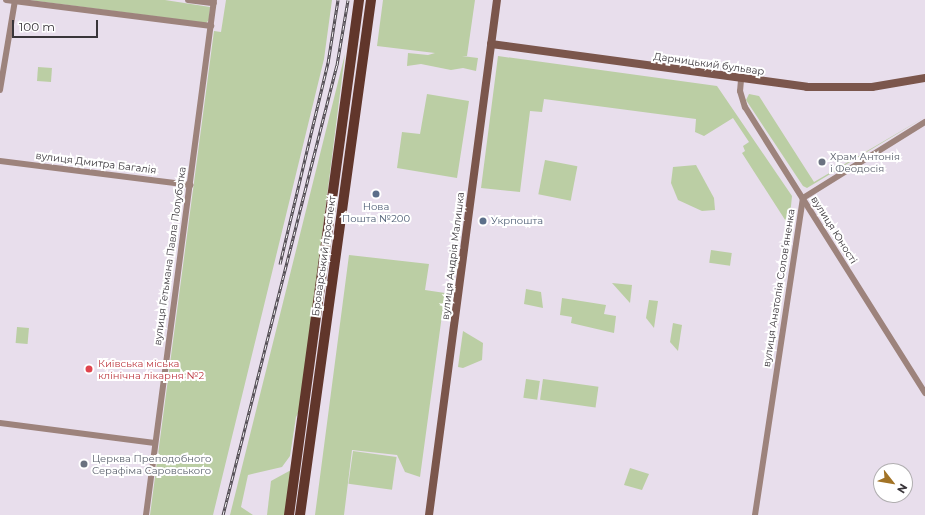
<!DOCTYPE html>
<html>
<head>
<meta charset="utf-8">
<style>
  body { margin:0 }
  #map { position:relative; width:925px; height:515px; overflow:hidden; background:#e8deec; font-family:Montserrat,sans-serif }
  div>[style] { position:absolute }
  .green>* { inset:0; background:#bbcea4; transform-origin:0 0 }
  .street>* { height:6px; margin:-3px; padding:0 3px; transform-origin:3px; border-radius:3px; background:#9d837c }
  .secondary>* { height:8px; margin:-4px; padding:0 4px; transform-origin:4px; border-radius:4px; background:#7b564c }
  .primary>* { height:10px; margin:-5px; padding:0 5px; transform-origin:5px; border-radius:5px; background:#61362b }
  .rail>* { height:3px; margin-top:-1.5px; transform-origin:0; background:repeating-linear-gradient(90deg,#fff 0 4.5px,#4c474d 0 9px); box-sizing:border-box; border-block:1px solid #4c474d }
  .dots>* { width:11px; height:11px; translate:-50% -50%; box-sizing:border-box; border:2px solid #fff; border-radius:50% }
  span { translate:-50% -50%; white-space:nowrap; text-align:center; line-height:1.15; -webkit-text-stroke:4px #fff; paint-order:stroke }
  .street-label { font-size:10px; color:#39353a }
  .worship-label { font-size:10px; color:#5b616d }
  .left { translate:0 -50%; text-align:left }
  .service-label { font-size:10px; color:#4e5e75 }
  .health-label { font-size:10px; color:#be3a42 }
  .north { position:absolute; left:873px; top:463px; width:40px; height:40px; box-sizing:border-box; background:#fff; border:1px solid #b0aeb0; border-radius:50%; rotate:121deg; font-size:11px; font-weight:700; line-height:16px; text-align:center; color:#39353a }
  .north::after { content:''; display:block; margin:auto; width:14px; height:18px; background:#a27326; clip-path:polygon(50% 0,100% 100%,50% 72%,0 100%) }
  .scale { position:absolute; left:12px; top:20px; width:86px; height:18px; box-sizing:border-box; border:2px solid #39353a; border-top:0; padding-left:5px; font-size:12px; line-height:14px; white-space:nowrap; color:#39353a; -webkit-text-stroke:3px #fff; paint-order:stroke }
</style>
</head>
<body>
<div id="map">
  <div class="green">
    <i style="clip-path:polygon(29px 0,165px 0,210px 7px,209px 20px,206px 23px)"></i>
    <i style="clip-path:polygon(226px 0,332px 0,324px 59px,213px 515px,150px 515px,214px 31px,221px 32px)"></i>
    <i style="clip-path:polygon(383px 0,475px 0,467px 56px,462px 56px,478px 58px,476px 71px,463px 68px,451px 70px,421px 64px,407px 66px,408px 53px,428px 55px,435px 53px,377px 46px)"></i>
    <i style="clip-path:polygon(345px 54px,300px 410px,296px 417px,290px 456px,282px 467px,248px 475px,241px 507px,253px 515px,230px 515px)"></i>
    <i style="clip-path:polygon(498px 56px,717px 86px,792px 196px,789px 226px,742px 153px,745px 151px,743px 146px,749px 142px,733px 118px,704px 136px,695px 132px,696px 119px,544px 99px,542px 112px,530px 111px,520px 192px,481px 188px)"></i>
    <i style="left:38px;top:67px;width:14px;height:14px;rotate:4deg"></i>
    <i style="clip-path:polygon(427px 94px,469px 101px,457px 178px,397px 168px,402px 132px,420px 134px)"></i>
    <i style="clip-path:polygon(749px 94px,759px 96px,814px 182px,925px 117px,807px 188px,803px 186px,746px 100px)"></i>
    <i style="left:545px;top:160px;width:33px;height:35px;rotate:11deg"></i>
    <i style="clip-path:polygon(696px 165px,714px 198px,715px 210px,702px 211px,678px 200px,671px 183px,673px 167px)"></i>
    <i style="left:711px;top:250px;width:21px;height:13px;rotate:8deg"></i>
    <i style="clip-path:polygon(349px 255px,429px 264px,425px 290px,445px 293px,420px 477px,405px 472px,397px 455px,352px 450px,344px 515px,315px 515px)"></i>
    <i style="clip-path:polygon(612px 283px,632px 285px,630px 303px)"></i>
    <i style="clip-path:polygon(526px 289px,541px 292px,543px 308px,524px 304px)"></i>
    <i style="clip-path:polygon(562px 298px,606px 305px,604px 314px,616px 316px,614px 333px,571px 323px,572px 317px,560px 315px)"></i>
    <i style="clip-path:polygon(649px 300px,658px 301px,654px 328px,646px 318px)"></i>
    <i style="clip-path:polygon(673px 323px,682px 325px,678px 351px,670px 342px)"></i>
    <i style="left:17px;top:327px;width:12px;height:16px;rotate:5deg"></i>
    <i style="clip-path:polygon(463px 331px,483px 343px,482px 360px,463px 368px,458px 367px)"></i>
    <i style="left:526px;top:379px;width:14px;height:19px;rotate:8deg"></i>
    <i style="left:543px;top:379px;width:56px;height:21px;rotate:8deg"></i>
    <i style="left:353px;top:451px;width:44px;height:33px;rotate:8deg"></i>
    <i style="clip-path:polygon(630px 468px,649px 474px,642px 490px,624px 485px)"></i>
    <i style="clip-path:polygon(291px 470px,286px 515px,267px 515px,271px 481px)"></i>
  </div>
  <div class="street">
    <i style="left:6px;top:0;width:207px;rotate:7.2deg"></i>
    <i style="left:188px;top:0;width:26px;rotate:7deg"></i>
    <i style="left:741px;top:80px;width:11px;rotate:95deg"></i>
    <i style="left:740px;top:91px;width:17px;rotate:73deg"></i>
    <i style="left:745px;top:107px;width:338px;rotate:57.8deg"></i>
    <i style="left:0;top:90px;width:91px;rotate:-80.5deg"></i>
    <i style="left:0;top:161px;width:192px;rotate:7.2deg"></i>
    <i style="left:803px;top:198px;width:144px;rotate:-31.9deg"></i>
    <i style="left:0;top:423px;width:156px;rotate:7.4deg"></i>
    <i style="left:146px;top:515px;width:519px;rotate:-82.48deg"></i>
    <i style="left:755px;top:515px;width:321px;rotate:-81.4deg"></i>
  </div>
  <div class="secondary">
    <i style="left:491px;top:44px;width:319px;rotate:7.7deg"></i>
    <i style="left:807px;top:87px;width:65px"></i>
    <i style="left:872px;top:87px;width:54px;rotate:-9.6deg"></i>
    <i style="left:429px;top:515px;width:519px;rotate:-82.48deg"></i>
  </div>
  <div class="primary">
    <i style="left:289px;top:515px;width:520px;rotate:-82.26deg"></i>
    <i style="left:300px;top:515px;width:520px;rotate:-82.15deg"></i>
  </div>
  <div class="rail">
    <i style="left:280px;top:264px;width:207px;rotate:-76.6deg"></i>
    <i style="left:328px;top:63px;width:64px;rotate:-81deg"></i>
    <i style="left:223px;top:515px;width:464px;rotate:-75.8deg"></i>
    <i style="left:337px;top:65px;width:66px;rotate:-80.4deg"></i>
  </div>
  <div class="dots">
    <i style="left:822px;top:162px;background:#6b7280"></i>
    <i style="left:376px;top:194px;background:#5c6f8a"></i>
    <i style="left:483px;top:221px;background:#5c6f8a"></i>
    <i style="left:89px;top:369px;background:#e0444e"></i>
    <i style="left:84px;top:464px;background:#6b7280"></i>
  </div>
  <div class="street-label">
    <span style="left:709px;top:64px;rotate:8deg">Дарницький бульвар</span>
    <span style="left:96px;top:163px;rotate:7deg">вулиця Дмитра Багалія</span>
    <span style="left:834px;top:230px;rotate:58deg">вулиця Юності</span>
    <span style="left:170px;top:256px;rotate:-82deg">вулиця Гетьмана Павла Полуботка</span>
    <span style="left:324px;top:256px;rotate:-82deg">Броварський проспект</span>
    <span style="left:453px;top:256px;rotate:-83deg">вулиця Андрія Малишка</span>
    <span style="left:779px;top:288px;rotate:-81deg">вулиця Анатолія Соловʼяненка</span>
  </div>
  <div class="worship-label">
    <span class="left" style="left:830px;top:162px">Храм Антонія<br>і Феодосія</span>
    <span class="left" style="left:92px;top:464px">Церква Преподобного<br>Серафіма Саровського</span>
  </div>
  <div class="service-label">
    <span style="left:376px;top:212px">Нова<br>Пошта №200</span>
    <span class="left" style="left:491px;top:221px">Укрпошта</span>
  </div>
  <div class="health-label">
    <span class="left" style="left:98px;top:369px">Київська міська<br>клінічна лікарня №2</span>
  </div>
  <div class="north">N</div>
  <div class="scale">100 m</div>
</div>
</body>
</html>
